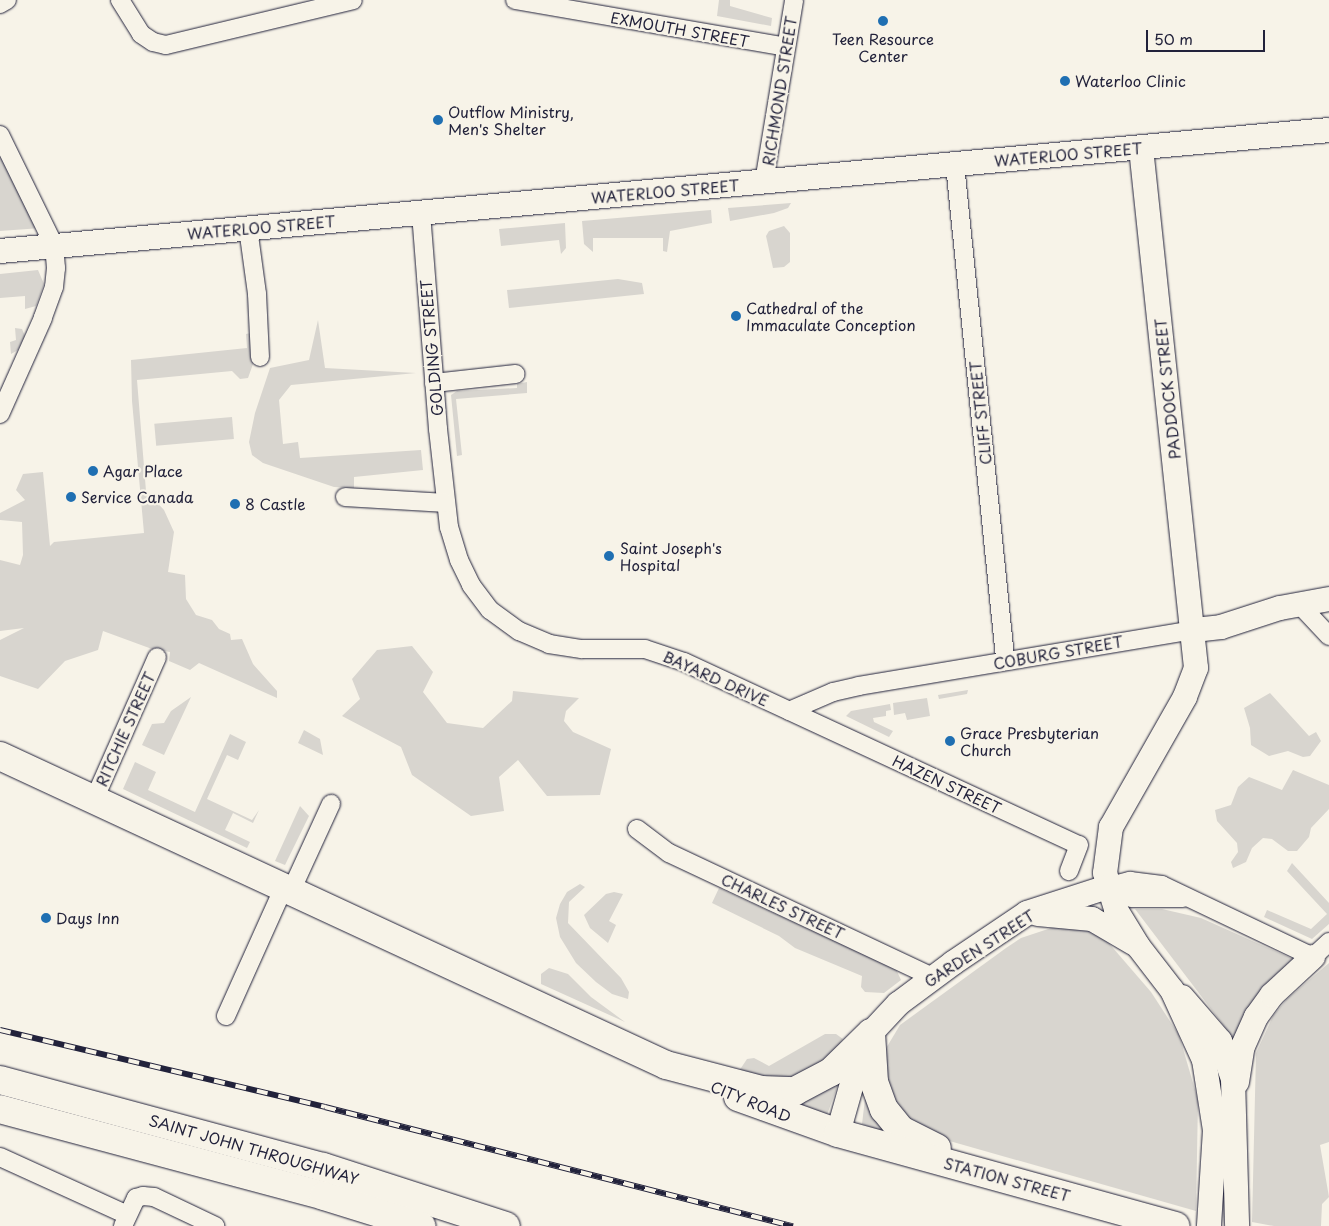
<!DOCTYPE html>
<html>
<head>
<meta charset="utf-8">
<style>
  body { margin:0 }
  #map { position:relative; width:1329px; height:1226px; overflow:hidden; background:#f7f3e8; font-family:"Playpen Sans",sans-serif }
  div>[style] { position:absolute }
  .green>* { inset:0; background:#d8d5cf; transform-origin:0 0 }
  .roads { filter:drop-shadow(0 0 1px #22223b) drop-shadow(0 0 1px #22223b) }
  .street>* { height:18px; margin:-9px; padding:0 9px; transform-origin:9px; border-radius:9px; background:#f7f3e8 }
  .secondary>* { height:24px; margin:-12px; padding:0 12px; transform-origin:12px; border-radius:12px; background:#f7f3e8 }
  .primary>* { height:28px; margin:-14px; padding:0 14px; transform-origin:14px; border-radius:14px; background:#f7f3e8 }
  .highway>* { height:28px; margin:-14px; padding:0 14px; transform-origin:14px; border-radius:14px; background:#f7f3e8 }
  .rail>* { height:5.5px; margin-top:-2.75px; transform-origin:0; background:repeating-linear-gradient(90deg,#f7f3e8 0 11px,#22223b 0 22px); box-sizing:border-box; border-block:1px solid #22223b }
  .dots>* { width:14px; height:14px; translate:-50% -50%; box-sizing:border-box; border:2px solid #f7f3e8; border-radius:50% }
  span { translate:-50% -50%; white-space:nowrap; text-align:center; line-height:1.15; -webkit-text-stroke:4.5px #f7f3e8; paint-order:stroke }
  .street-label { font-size:15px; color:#22223b }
  .poi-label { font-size:15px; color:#22223b }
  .left { translate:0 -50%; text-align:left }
  .scale { position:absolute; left:1146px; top:30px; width:119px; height:22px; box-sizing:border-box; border:2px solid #22223b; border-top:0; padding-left:6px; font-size:15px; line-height:18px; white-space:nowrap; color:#22223b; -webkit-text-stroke:4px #f7f3e8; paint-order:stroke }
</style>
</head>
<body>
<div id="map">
  <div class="green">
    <i style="clip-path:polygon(719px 0,730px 0,730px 6px,772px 18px,771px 26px,717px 16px)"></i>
    <i style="clip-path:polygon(0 147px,41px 228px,0 231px)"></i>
    <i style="clip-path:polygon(791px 203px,788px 208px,774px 213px,730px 221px,728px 208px)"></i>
    <i style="clip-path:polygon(711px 210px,712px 223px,670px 231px,667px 252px,663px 251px,663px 238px,593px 238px,593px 252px,584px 244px,582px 221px)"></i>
    <i style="clip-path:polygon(565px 223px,566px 248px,561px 254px,559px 240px,501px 246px,499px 229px)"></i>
    <i style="clip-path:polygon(784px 226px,790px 233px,790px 262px,784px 267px,773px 268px,766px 236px,769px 231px)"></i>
    <i style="clip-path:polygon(38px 270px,44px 284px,36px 306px,25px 309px,25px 296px,0 298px,0 274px)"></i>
    <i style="clip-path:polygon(618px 279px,642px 283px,644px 294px,509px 308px,507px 290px)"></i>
    <i style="clip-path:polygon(318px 320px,325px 368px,416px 373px,291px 385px,279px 400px,283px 444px,298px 442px,300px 458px,421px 450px,423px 470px,354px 477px,354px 488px,334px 487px,263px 463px,252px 455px,249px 442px,255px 413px,270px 368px,309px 360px)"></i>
    <i style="clip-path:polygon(15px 328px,22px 329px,25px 336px,18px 350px,11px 354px,10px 342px,16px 340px)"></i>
    <i style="clip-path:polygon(251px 333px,253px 364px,248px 378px,240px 379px,232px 371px,137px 380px,146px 491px,164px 510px,174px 532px,168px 572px,185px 575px,186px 599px,196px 615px,212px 620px,219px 629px,230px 634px,231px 640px,242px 639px,253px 664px,277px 691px,277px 698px,199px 663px,190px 670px,169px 661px,170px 652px,152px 649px,103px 631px,98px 650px,65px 661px,38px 689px,0 676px,0 640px,24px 628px,0 631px,0 560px,20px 565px,23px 555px,22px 522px,0 520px,0 513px,25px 500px,16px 490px,23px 474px,43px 472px,50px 546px,54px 542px,144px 533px,132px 401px,131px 360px,247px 348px,246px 334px)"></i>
    <i style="clip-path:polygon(527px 382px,527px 393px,456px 399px,462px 455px,457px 456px,451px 395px,457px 391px,517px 388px,517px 384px)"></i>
    <i style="left:232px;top:417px;width:22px;height:78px;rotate:85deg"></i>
    <i style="clip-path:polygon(412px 646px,433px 672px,423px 692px,447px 723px,483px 728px,512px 701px,513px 691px,579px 698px,566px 711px,564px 721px,573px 732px,611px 749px,600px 795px,547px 796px,518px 760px,499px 777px,504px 811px,471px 816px,412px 775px,401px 747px,342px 716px,360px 699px,352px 679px,377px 650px)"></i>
    <i style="clip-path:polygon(968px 690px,967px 694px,939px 699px,938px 695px)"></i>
    <i style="clip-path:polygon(1270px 693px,1309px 736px,1316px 732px,1321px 741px,1310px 756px,1303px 757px,1288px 751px,1269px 756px,1251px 745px,1250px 728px,1244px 708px)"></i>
    <i style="clip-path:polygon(191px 697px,164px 755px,142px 745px,152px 724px,164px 723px,171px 711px)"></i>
    <i style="clip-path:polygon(927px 698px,930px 716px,907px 720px,905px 713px,894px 715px,893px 703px)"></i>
    <i style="clip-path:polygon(890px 704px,891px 710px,886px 711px,886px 716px,873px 718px,874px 722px,893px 731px,889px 737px,846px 716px,851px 711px)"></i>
    <i style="clip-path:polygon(304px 730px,320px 739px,323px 755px,298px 743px)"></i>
    <i style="clip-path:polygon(230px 734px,246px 742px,238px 760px,227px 755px,207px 799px,252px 820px,259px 810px,253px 823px,233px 813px,225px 830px,250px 842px,247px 848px,123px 789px,135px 762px,156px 772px,148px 790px,195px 812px)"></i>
    <i style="clip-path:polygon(1293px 770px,1329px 785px,1329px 809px,1311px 828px,1309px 837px,1297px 851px,1288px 851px,1272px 839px,1263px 838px,1252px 848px,1246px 862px,1233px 868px,1231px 862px,1238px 852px,1237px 843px,1217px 821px,1215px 810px,1231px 805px,1238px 787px,1249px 777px,1282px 790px)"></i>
    <i style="clip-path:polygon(300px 806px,309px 816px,285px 865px,275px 861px)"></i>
    <i style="clip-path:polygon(1292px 863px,1329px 903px,1329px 924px,1312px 939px,1264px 917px,1267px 910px,1311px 929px,1327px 914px,1287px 871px)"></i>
    <i style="clip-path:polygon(580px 884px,585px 887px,569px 902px,568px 923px,621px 978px,629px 992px,628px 999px,612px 994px,596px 982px,576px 963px,560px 937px,556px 918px,560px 904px,567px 892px)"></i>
    <i style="clip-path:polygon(719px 888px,896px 969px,901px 980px,884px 993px,865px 992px,861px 987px,862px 976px,795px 948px,779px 936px,712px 903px)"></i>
    <i style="clip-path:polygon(614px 892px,623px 894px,609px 921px,616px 925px,608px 943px,590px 928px,584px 915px,606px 894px)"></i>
    <i style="clip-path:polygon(1135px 909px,1162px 909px,1201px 918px,1293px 959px,1251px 1004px,1233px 1038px)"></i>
    <i style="clip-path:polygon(1054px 927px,1085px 929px,1107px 941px,1151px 992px,1179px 1035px,1198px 1100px,1196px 1211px,925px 1134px,889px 1101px,885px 1050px,900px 1025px,1006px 948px,1021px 938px)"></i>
    <i style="clip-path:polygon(1329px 963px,1329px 1142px,1320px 1145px,1329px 1197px,1322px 1204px,1321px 1226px,1274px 1226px,1252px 1222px,1256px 1053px,1273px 1016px,1287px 999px)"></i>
    <i style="clip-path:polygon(549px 968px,568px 974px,591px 997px,625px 1022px,541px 984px,541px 974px)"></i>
    <i style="clip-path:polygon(825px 1034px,836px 1034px,843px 1039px,829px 1060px,796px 1080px,737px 1074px,747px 1059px,754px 1058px,769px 1066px)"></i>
    <i style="clip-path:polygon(841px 1076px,827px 1115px,787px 1100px)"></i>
    <i style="clip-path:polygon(866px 1091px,892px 1135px,862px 1124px)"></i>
  </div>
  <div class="roads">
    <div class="street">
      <i style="left:120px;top:0;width:40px;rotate:58deg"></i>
      <i style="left:141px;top:34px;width:14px;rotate:34deg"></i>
      <i style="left:153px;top:42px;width:13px;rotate:13deg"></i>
      <i style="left:166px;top:45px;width:192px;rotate:-13.5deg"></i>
      <i style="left:515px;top:0;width:275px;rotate:9.8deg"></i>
      <i style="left:0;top:4px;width:8px;rotate:-30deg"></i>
      <i style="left:0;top:135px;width:123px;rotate:63.9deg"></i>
      <i style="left:54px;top:245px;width:23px;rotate:85deg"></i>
      <i style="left:56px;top:268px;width:19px;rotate:96deg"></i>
      <i style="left:54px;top:287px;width:33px;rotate:110deg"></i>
      <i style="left:43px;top:318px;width:105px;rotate:114.1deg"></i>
      <i style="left:955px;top:165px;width:499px;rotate:84.2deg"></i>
      <i style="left:764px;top:182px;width:184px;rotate:-80.6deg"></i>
      <i style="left:421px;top:213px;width:217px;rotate:85.5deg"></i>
      <i style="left:438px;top:429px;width:99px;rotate:83.6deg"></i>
      <i style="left:449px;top:527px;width:34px;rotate:73deg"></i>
      <i style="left:459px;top:560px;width:28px;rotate:64deg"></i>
      <i style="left:471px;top:585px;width:31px;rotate:53deg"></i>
      <i style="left:490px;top:610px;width:36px;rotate:36deg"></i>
      <i style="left:519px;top:631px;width:33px;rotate:23deg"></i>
      <i style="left:549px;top:644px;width:33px;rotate:9deg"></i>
      <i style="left:582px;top:649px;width:63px"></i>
      <i style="left:645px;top:649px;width:41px;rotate:18.4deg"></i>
      <i style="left:684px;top:662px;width:435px;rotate:24.9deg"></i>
      <i style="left:1079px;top:845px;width:28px;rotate:111deg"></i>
      <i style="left:248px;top:228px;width:67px;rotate:82.2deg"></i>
      <i style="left:257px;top:294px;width:63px;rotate:87.3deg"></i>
      <i style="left:434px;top:383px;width:82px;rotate:-6.3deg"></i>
      <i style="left:345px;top:497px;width:101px;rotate:3.4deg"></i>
      <i style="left:1299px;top:604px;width:44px;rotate:46.8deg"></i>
      <i style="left:789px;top:711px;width:48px;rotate:-23.4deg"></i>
      <i style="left:833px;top:692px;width:27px;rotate:-13deg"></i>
      <i style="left:859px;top:686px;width:340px;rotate:-9.5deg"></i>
      <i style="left:94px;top:800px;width:156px;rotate:-66.2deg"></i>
      <i style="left:637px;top:829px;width:40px;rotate:37deg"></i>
      <i style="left:669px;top:853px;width:291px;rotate:25.2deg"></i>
      <i style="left:1107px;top:887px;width:24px;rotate:-15deg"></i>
      <i style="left:1130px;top:881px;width:32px;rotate:7deg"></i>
      <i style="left:1162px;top:885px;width:167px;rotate:25.5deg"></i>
      <i style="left:1313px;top:957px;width:22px;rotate:-43deg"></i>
      <i style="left:1107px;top:887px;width:27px;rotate:24deg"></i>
      <i style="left:1132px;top:898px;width:51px"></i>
      <i style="left:291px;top:891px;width:96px;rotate:-65.3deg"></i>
      <i style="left:226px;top:1016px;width:141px;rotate:-65.8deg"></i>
      <i style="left:0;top:1157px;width:140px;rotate:24.5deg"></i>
      <i style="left:123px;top:1226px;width:31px;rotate:-65deg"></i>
      <i style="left:136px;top:1198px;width:7px;rotate:-16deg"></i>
      <i style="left:143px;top:1196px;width:11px;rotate:5deg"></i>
      <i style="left:154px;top:1197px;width:68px;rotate:25.4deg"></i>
    </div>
    <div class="secondary">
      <i style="left:1141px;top:148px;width:523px;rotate:83.96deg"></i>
      <i style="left:1196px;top:668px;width:31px;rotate:111deg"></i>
      <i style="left:1185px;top:697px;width:150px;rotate:119.6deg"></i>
      <i style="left:1111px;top:827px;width:46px;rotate:97.4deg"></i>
      <i style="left:1105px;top:873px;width:39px;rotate:73deg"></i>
      <i style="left:1116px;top:910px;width:42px;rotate:58.6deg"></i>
      <i style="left:1138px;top:946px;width:56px;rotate:52.3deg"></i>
      <i style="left:1172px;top:990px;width:77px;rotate:65.4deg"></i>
      <i style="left:1204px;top:1060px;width:71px;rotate:81.1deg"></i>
      <i style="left:1215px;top:1130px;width:96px;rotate:93.6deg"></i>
      <i style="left:0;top:251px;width:1334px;rotate:-5.2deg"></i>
      <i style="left:1194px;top:630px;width:27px;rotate:-6deg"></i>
      <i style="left:1221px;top:627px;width:62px;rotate:-17.9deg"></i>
      <i style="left:1280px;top:608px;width:50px;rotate:-10.4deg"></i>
      <i style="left:1038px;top:914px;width:54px;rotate:5.3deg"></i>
      <i style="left:1092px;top:919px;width:48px;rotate:30.3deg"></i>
      <i style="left:1182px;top:997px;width:58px;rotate:49.2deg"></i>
      <i style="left:1220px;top:1041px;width:40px;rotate:71.1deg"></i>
      <i style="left:1233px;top:1079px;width:147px;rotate:88.4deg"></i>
      <i style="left:1237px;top:1082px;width:36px;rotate:-81deg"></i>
      <i style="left:1243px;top:1046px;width:32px;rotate:-66deg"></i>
      <i style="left:1256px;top:1017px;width:27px;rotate:-54deg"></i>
      <i style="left:1272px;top:995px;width:56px;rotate:-42.8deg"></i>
      <i style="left:838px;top:1133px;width:62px;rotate:-74.2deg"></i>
      <i style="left:855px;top:1073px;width:43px;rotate:-68.2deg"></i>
      <i style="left:871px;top:1033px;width:40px;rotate:-47deg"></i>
      <i style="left:898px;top:1004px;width:69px;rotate:-36.7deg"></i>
      <i style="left:953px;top:963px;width:89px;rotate:-34deg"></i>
      <i style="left:1027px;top:913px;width:84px;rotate:-18deg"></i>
    </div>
    <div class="primary">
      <i style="left:0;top:756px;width:734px;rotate:24.89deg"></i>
      <i style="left:666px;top:1065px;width:98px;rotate:14.7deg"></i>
      <i style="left:761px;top:1090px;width:34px;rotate:2deg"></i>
      <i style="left:795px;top:1091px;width:41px;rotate:-27.8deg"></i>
      <i style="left:831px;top:1072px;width:56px;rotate:-44.3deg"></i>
      <i style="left:871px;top:1033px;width:49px;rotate:86.5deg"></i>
      <i style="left:874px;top:1082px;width:29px;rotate:70deg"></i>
      <i style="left:884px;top:1109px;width:27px;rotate:51deg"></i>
      <i style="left:901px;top:1130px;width:40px;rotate:26.6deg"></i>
      <i style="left:738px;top:1097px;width:106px;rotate:19.8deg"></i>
      <i style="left:838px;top:1133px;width:350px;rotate:15.4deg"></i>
    </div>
    <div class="highway">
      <i style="left:0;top:1080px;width:335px;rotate:15.1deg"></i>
      <i style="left:323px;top:1167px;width:192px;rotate:17.9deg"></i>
      <i style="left:0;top:1109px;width:335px;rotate:15deg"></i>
      <i style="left:324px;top:1196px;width:102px;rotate:17.2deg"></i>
    </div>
  </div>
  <div class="rail">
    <i style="left:0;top:1030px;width:334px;rotate:13.3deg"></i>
    <i style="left:325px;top:1107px;width:483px;rotate:14.3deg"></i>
  </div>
  <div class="dots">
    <i style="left:883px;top:21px;background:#1f6fb2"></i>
    <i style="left:1065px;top:81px;background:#1f6fb2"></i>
    <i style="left:438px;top:120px;background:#1f6fb2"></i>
    <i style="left:736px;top:316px;background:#1f6fb2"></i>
    <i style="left:93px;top:471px;background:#1f6fb2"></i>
    <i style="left:71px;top:497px;background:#1f6fb2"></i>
    <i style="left:235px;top:504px;background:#1f6fb2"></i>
    <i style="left:609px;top:556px;background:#1f6fb2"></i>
    <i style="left:950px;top:741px;background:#1f6fb2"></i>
    <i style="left:46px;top:918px;background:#1f6fb2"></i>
  </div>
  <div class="street-label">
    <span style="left:680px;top:29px;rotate:10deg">EXMOUTH STREET</span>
    <span style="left:779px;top:91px;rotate:-81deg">RICHMOND STREET</span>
    <span style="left:1068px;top:154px;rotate:-5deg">WATERLOO STREET</span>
    <span style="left:665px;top:191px;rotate:-5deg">WATERLOO STREET</span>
    <span style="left:261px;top:227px;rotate:-5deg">WATERLOO STREET</span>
    <span style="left:431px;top:348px;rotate:-95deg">GOLDING STREET</span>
    <span style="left:1167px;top:389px;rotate:-96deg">PADDOCK STREET</span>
    <span style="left:980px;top:413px;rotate:-96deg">CLIFF STREET</span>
    <span style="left:1058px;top:652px;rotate:-10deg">COBURG STREET</span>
    <span style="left:716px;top:678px;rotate:24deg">BAYARD DRIVE</span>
    <span style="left:125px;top:729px;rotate:-66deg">RITCHIE STREET</span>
    <span style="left:947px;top:784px;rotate:25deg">HAZEN STREET</span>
    <span style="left:783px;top:906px;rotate:25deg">CHARLES STREET</span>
    <span style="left:979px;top:948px;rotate:-33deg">GARDEN STREET</span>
    <span style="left:751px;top:1101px;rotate:22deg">CITY ROAD</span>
    <span style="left:254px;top:1149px;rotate:16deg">SAINT JOHN THROUGHWAY</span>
    <span style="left:1007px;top:1179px;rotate:15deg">STATION STREET</span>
  </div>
  <div class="poi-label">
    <span style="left:883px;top:47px">Teen Resource<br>Center</span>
    <span class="left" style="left:1075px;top:81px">Waterloo Clinic</span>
    <span class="left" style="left:448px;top:120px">Outflow Ministry,<br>Men's Shelter</span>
    <span class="left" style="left:746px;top:316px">Cathedral of the<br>Immaculate Conception</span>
    <span class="left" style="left:103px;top:471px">Agar Place</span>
    <span class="left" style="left:81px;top:497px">Service Canada</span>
    <span class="left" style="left:245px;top:504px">8 Castle</span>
    <span class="left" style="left:620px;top:556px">Saint Joseph's<br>Hospital</span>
    <span class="left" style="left:960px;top:741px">Grace Presbyterian<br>Church</span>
    <span class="left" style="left:56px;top:918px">Days Inn</span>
  </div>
  <div class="scale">50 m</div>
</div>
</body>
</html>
